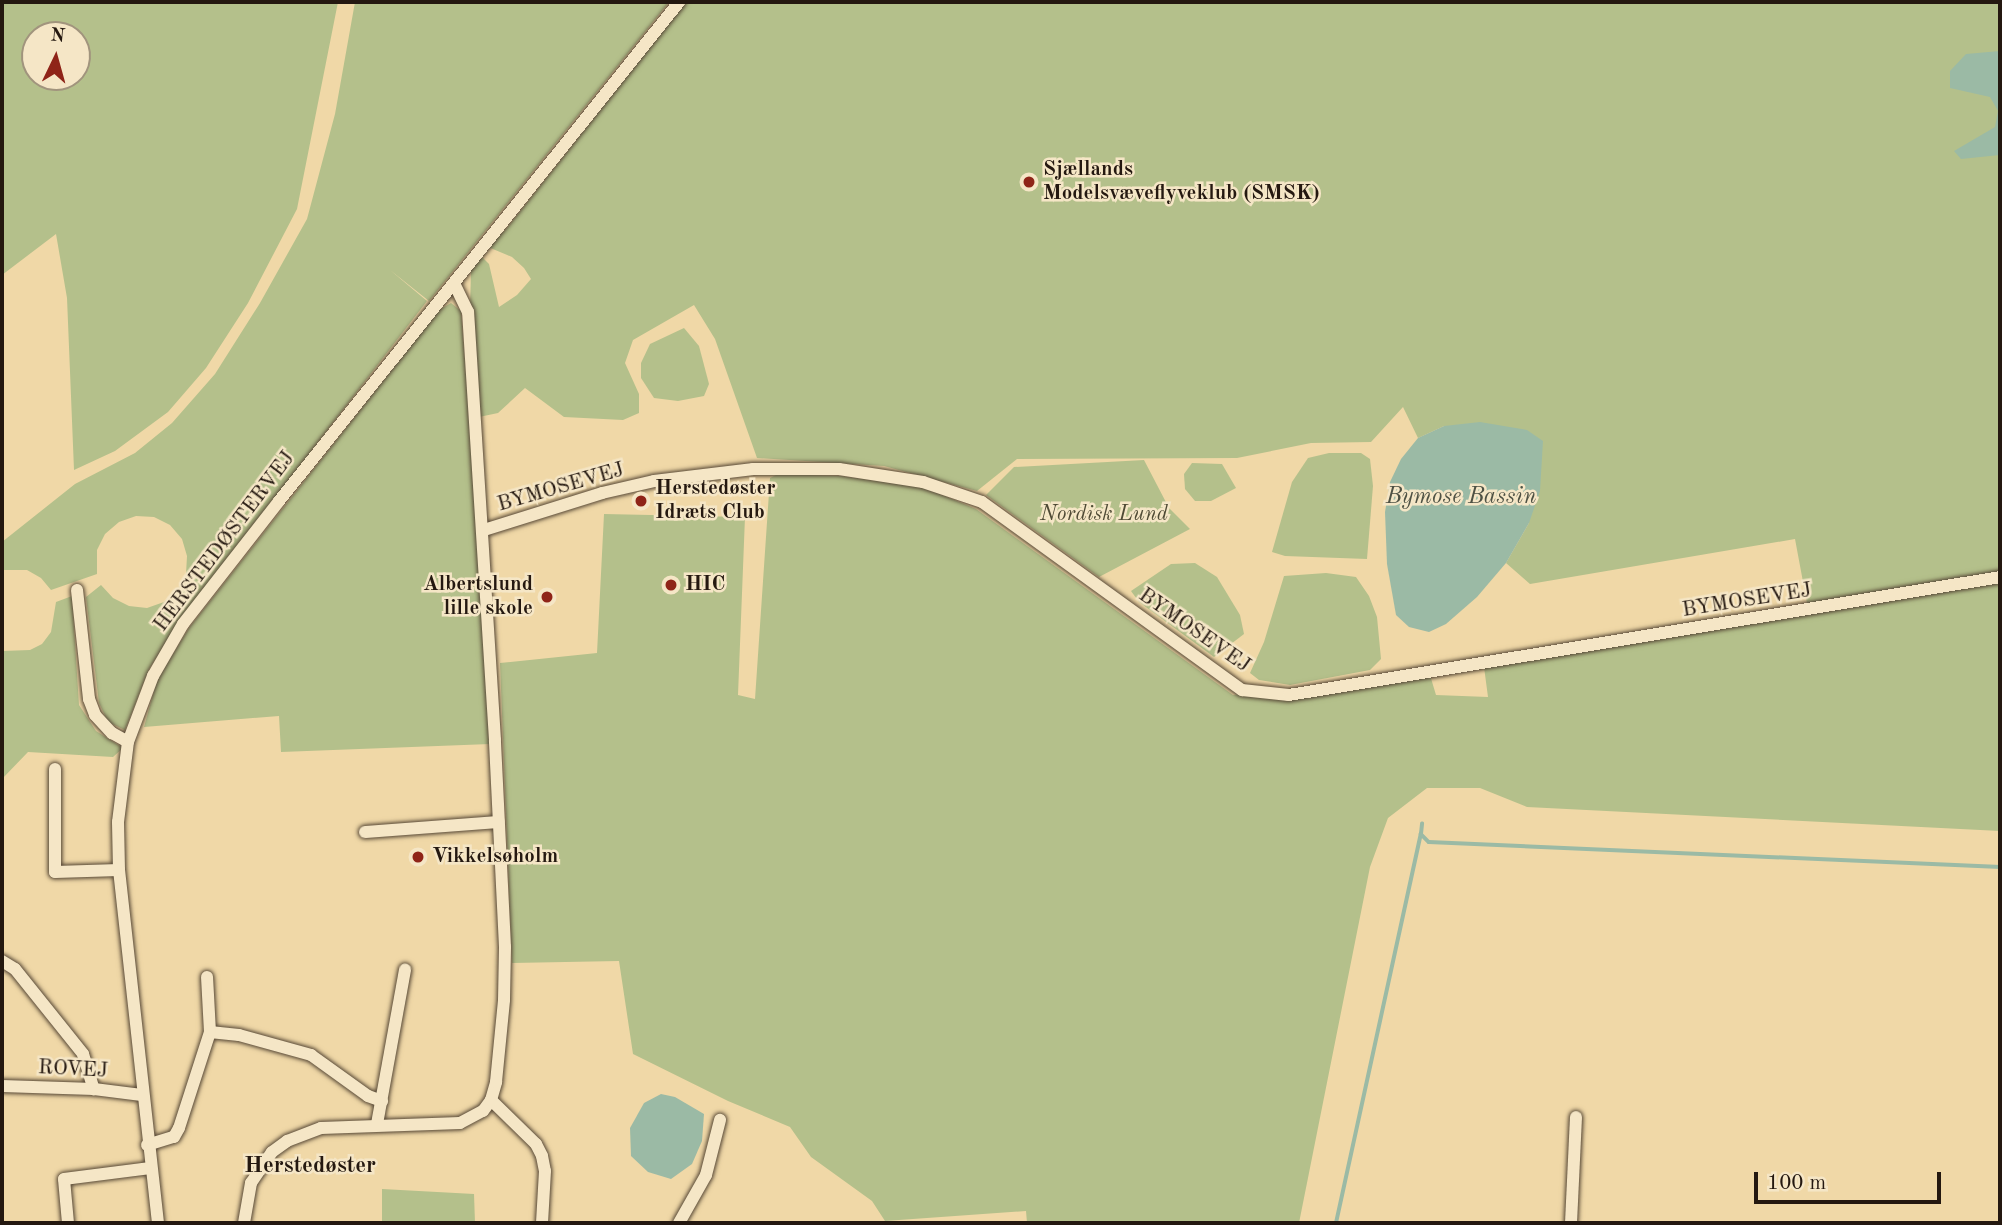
<!DOCTYPE html>
<html>
<head>
<meta charset="utf-8">
<style>
  body { margin:0 }
  #map { position:relative; width:2002px; height:1225px; overflow:hidden; background:#f0d8a7; font-family:"Old Standard TT",serif }
  div>[style] { position:absolute }
  .green>* { inset:0; background:#b4c08b }
  .water>* { inset:0; background:#9bbaa5 }
  .stream>* { height:3.5px; margin:-1.75px; padding:0 1.75px; transform-origin:1.75px; border-radius:1.75px; background:#9bbaa5 }
  .roads { filter:drop-shadow(0 0 2px #574836) drop-shadow(0 0 2px #574836) }
  .minor>* { height:12px; margin:-6px; padding:0 6px; transform-origin:6px; border-radius:6px; background:#f5e6c6 }
  .dots>* { width:19px; height:19px; translate:-50% -50%; box-sizing:border-box; border:4px solid #f5e6c6; border-radius:50% }
  span { translate:-50% -50%; white-space:nowrap; text-align:center; line-height:1.15; -webkit-text-stroke:5px #f5e6c6; paint-order:stroke }
  .poi-label { font-size:21px; color:#241810; font-weight:700 }
  .left { translate:0 -50%; text-align:left }
  .right { translate:-100% -50%; text-align:right }
  .street-label { font-size:21px; color:#241810 }
  .park-label { font-size:21px; color:#4f4a35; font-style:italic }
  .water-label { font-size:23px; color:#4e5144; font-style:italic }
  .neighbourhood-label { font-size:23px; color:#241810; font-weight:700 }
  .frame { position:absolute; inset:0; border:4px solid #241810; pointer-events:none }
  .north { position:absolute; left:21px; top:21px; width:70px; height:70px; box-sizing:border-box; background:#f5e6c6; border:2px solid #a1947d; border-radius:50%; rotate:5deg; font-size:19px; font-weight:700; line-height:28px; text-align:center; color:#241810 }
  .north::after { content:''; display:block; margin:auto; width:24px; height:32px; background:#8f2418; clip-path:polygon(50% 0,100% 100%,50% 72%,0 100%) }
  .scale { position:absolute; left:1754px; top:1172px; width:187px; height:32px; box-sizing:border-box; border:4px solid #241810; border-top:0; padding-left:9px; font-size:21px; line-height:24px; white-space:nowrap; color:#241810; -webkit-text-stroke:5px #f5e6c6; paint-order:stroke }
</style>
</head>
<body>
<div id="map">
  <div class="green">
    <i style="clip-path:polygon(evenodd,2px 2px,338px 2px,297px 209px,248px 303px,206px 368px,168px 412px,115px 451px,74px 470px,67px 298px,56px 234px,2px 275px,2px 2px,35px 35px,77px 35px,77px 77px,35px 77px,35px 35px)"></i>
    <i style="clip-path:polygon(355px 2px,669px 2px,429px 301px,390px 270px,427px 301px,179px 622px,149px 669px,125px 730px,108px 722px,99px 703px,86px 597px,101px 585px,113px 598px,129px 606px,147px 608px,164px 602px,178px 590px,186px 574px,187px 556px,182px 539px,170px 525px,154px 517px,136px 516px,119px 522px,105px 534px,97px 550px,97px 574px,51px 590px,41px 578px,27px 570px,2px 570px,2px 542px,75px 484px,135px 453px,172px 423px,215px 374px,260px 303px,307px 219px,335px 114px)"></i>
    <i style="clip-path:polygon(686px 2px,2000px 2px,2000px 831px,1527px 807px,1480px 788px,1427px 788px,1388px 818px,1370px 867px,1299px 1223px,1027px 1223px,1026px 1211px,885px 1221px,872px 1201px,811px 1157px,790px 1127px,728px 1101px,633px 1054px,619px 961px,512px 963px,500px 663px,597px 653px,604px 514px,745px 517px,738px 695px,755px 699px,770px 478px,778px 474px,841px 476px,923px 487px,976px 509px,1233px 695px,1430px 675px,1436px 695px,1488px 697px,1484px 667px,1809px 614px,1795px 539px,1530px 584px,1506px 563px,1529px 523px,1444px 426px,1418px 438px,1403px 407px,1371px 442px,1311px 443px,1237px 458px,1017px 459px,977px 491px,884px 466px,757px 458px,715px 339px,694px 305px,633px 340px,625px 363px,639px 394px,639px 413px,623px 420px,564px 417px,525px 388px,498px 413px,479px 417px,470px 311px,471px 270px,481px 256px,489px 264px,499px 307px,517px 295px,531px 279px,524px 268px,512px 257px,488px 247px,507px 228px)"></i>
    <i style="clip-path:polygon(451px 303px,461px 311px,479px 539px,490px 744px,281px 752px,279px 716px,144px 727px,157px 680px,189px 628px,439px 310px)"></i>
    <i style="clip-path:polygon(684px 328px,699px 346px,709px 384px,704px 396px,678px 401px,654px 398px,641px 378px,641px 363px,650px 344px)"></i>
    <i style="clip-path:polygon(1329px 453px,1361px 453px,1370px 459px,1373px 486px,1367px 559px,1285px 556px,1272px 552px,1292px 482px,1308px 458px)"></i>
    <i style="clip-path:polygon(1144px 460px,1169px 508px,1190px 529px,1099px 577px,986px 495px,1014px 467px)"></i>
    <i style="clip-path:polygon(1192px 463px,1222px 464px,1236px 488px,1211px 501px,1195px 501px,1185px 489px,1184px 474px)"></i>
    <i style="clip-path:polygon(1195px 563px,1217px 577px,1240px 615px,1244px 634px,1214px 657px,1139px 602px,1131px 591px,1171px 564px)"></i>
    <i style="clip-path:polygon(1326px 573px,1356px 577px,1369px 596px,1377px 617px,1381px 659px,1370px 670px,1290px 685px,1259px 680px,1250px 673px,1264px 642px,1284px 576px)"></i>
    <i style="clip-path:polygon(72px 596px,79px 705px,96px 731px,123px 748px,113px 757px,28px 752px,2px 779px,2px 651px,30px 650px,42px 644px,51px 632px,56px 602px)"></i>
    <i style="clip-path:polygon(382px 1189px,474px 1194px,475px 1223px,382px 1223px)"></i>
  </div>
  <div class="water">
    <i style="clip-path:polygon(2000px 51px,2000px 155px,1961px 159px,1954px 151px,1995px 127px,1998px 111px,1990px 97px,1950px 88px,1950px 71px,1966px 54px)"></i>
    <i style="clip-path:polygon(1480px 422px,1527px 430px,1543px 441px,1540px 491px,1529px 523px,1506px 563px,1477px 597px,1446px 624px,1429px 632px,1409px 627px,1396px 615px,1387px 564px,1385px 512px,1390px 482px,1401px 459px,1418px 438px,1444px 426px)"></i>
    <i style="clip-path:polygon(661px 1094px,675px 1097px,704px 1114px,702px 1141px,692px 1164px,671px 1179px,648px 1172px,631px 1156px,630px 1128px,644px 1103px)"></i>
  </div>
  <div class="stream">
    <i style="left:1421px;top:834px;width:10px;rotate:-84deg"></i>
    <i style="left:1336px;top:1223px;width:398px;rotate:-77.7deg"></i>
    <i style="left:1421px;top:834px;width:11px;rotate:45deg"></i>
    <i style="left:1429px;top:842px;width:572px;rotate:2.51deg"></i>
  </div>
  <div class="roads">
    <div class="minor">
      <i style="left:484px;top:530px;width:124px;rotate:-17.4deg"></i>
      <i style="left:602px;top:493px;width:53px;rotate:-13deg"></i>
      <i style="left:654px;top:481px;width:100px;rotate:-6.9deg"></i>
      <i style="left:753px;top:469px;width:86px"></i>
      <i style="left:839px;top:469px;width:85px;rotate:8.8deg"></i>
      <i style="left:923px;top:482px;width:62px;rotate:18.7deg"></i>
      <i style="left:982px;top:502px;width:321px;rotate:35.9deg"></i>
      <i style="left:1242px;top:690px;width:47px;rotate:6.1deg"></i>
      <i style="left:1289px;top:695px;width:721px;rotate:-9.42deg"></i>
      <i style="left:77px;top:590px;width:110px;rotate:83.7deg"></i>
      <i style="left:89px;top:699px;width:17px;rotate:69deg"></i>
      <i style="left:95px;top:715px;width:25px;rotate:47deg"></i>
      <i style="left:112px;top:733px;width:18px;rotate:29deg"></i>
      <i style="left:55px;top:769px;width:103px;rotate:90deg"></i>
      <i style="left:55px;top:872px;width:64px;rotate:-1.8deg"></i>
      <i style="left:365px;top:832px;width:134px;rotate:-4.3deg"></i>
      <i style="left:2px;top:961px;width:15px;rotate:32deg"></i>
      <i style="left:15px;top:969px;width:109px;rotate:51.3deg"></i>
      <i style="left:83px;top:1054px;width:37px;rotate:73deg"></i>
      <i style="left:210px;top:1032px;width:29px;rotate:6deg"></i>
      <i style="left:239px;top:1035px;width:75px;rotate:15.5deg"></i>
      <i style="left:311px;top:1055px;width:70px;rotate:35.7deg"></i>
      <i style="left:368px;top:1096px;width:15px;rotate:20deg"></i>
      <i style="left:2px;top:1086px;width:92px;rotate:1.9deg"></i>
      <i style="left:94px;top:1089px;width:48px;rotate:7.1deg"></i>
      <i style="left:491px;top:1100px;width:63px;rotate:44.4deg"></i>
      <i style="left:536px;top:1144px;width:13px;rotate:63deg"></i>
      <i style="left:542px;top:1156px;width:15px;rotate:79deg"></i>
      <i style="left:545px;top:1171px;width:52px;rotate:93.3deg"></i>
      <i style="left:377px;top:1124px;width:157px;rotate:-79.7deg"></i>
      <i style="left:147px;top:1145px;width:28px;rotate:-17deg"></i>
      <i style="left:174px;top:1137px;width:10px;rotate:-61deg"></i>
      <i style="left:179px;top:1128px;width:101px;rotate:-72.1deg"></i>
      <i style="left:210px;top:1032px;width:55px;rotate:-93.1deg"></i>
      <i style="left:68px;top:1223px;width:44px;rotate:-95.2deg"></i>
      <i style="left:64px;top:1179px;width:87px;rotate:-7.3deg"></i>
      <i style="left:158px;top:1223px;width:355px;rotate:-96.3deg"></i>
      <i style="left:119px;top:870px;width:48px;rotate:-91.2deg"></i>
      <i style="left:118px;top:822px;width:81px;rotate:-82.9deg"></i>
      <i style="left:128px;top:742px;width:71px;rotate:-69.3deg"></i>
      <i style="left:153px;top:676px;width:60px;rotate:-60deg"></i>
      <i style="left:183px;top:624px;width:156px;rotate:-52deg"></i>
      <i style="left:279px;top:501px;width:640px;rotate:-51.28deg"></i>
      <i style="left:244px;top:1223px;width:41px;rotate:-80.1deg"></i>
      <i style="left:251px;top:1183px;width:37px;rotate:-56deg"></i>
      <i style="left:272px;top:1152px;width:19px;rotate:-36deg"></i>
      <i style="left:287px;top:1141px;width:36px;rotate:-21deg"></i>
      <i style="left:321px;top:1128px;width:139px;rotate:-2.1deg"></i>
      <i style="left:460px;top:1123px;width:26px;rotate:-28deg"></i>
      <i style="left:483px;top:1111px;width:14px;rotate:-54deg"></i>
      <i style="left:491px;top:1100px;width:19px;rotate:-74deg"></i>
      <i style="left:496px;top:1082px;width:82px;rotate:-84.4deg"></i>
      <i style="left:504px;top:1000px;width:53px;rotate:-88.9deg"></i>
      <i style="left:505px;top:947px;width:207px;rotate:-92.8deg"></i>
      <i style="left:495px;top:740px;width:429px;rotate:-93.6deg"></i>
      <i style="left:468px;top:312px;width:32px;rotate:-116deg"></i>
      <i style="left:679px;top:1223px;width:55px;rotate:-60.6deg"></i>
      <i style="left:706px;top:1175px;width:57px;rotate:-75.7deg"></i>
      <i style="left:1571px;top:1223px;width:106px;rotate:-87.3deg"></i>
    </div>
  </div>
  <div class="dots">
    <i style="left:1029px;top:182px;background:#8f2418"></i>
    <i style="left:641px;top:501px;background:#8f2418"></i>
    <i style="left:671px;top:585px;background:#8f2418"></i>
    <i style="left:547px;top:597px;background:#8f2418"></i>
    <i style="left:418px;top:857px;background:#8f2418"></i>
  </div>
  <div class="poi-label">
    <span class="left" style="left:1043px;top:182px">Sjællands<br>Modelsvæveflyveklub (SMSK)</span>
    <span class="left" style="left:655px;top:501px">Herstedøster<br>Idræts Club</span>
    <span class="right" style="left:533px;top:597px">Albertslund<br>lille skole</span>
    <span class="left" style="left:685px;top:585px">HIC</span>
    <span class="left" style="left:432px;top:857px">Vikkelsøholm</span>
  </div>
  <div class="street-label">
    <span style="left:561px;top:488px;rotate:-16deg">BYMOSEVEJ</span>
    <span style="left:225px;top:542px;rotate:-53deg">HERSTEDØSTERVEJ</span>
    <span style="left:1747px;top:601px;rotate:-9deg">BYMOSEVEJ</span>
    <span style="left:1194px;top:631px;rotate:35deg">BYMOSEVEJ</span>
    <span style="left:73px;top:1070px;rotate:3deg">ROVEJ</span>
  </div>
  <div class="park-label">
    <span style="left:1104px;top:515px">Nordisk Lund</span>
  </div>
  <div class="water-label">
    <span style="left:1461px;top:497px">Bymose Bassin</span>
  </div>
  <div class="neighbourhood-label">
    <span style="left:310px;top:1166px">Herstedøster</span>
  </div>
  <div class="frame"></div>
  <div class="north">N</div>
  <div class="scale">100 m</div>
</div>
</body>
</html>
